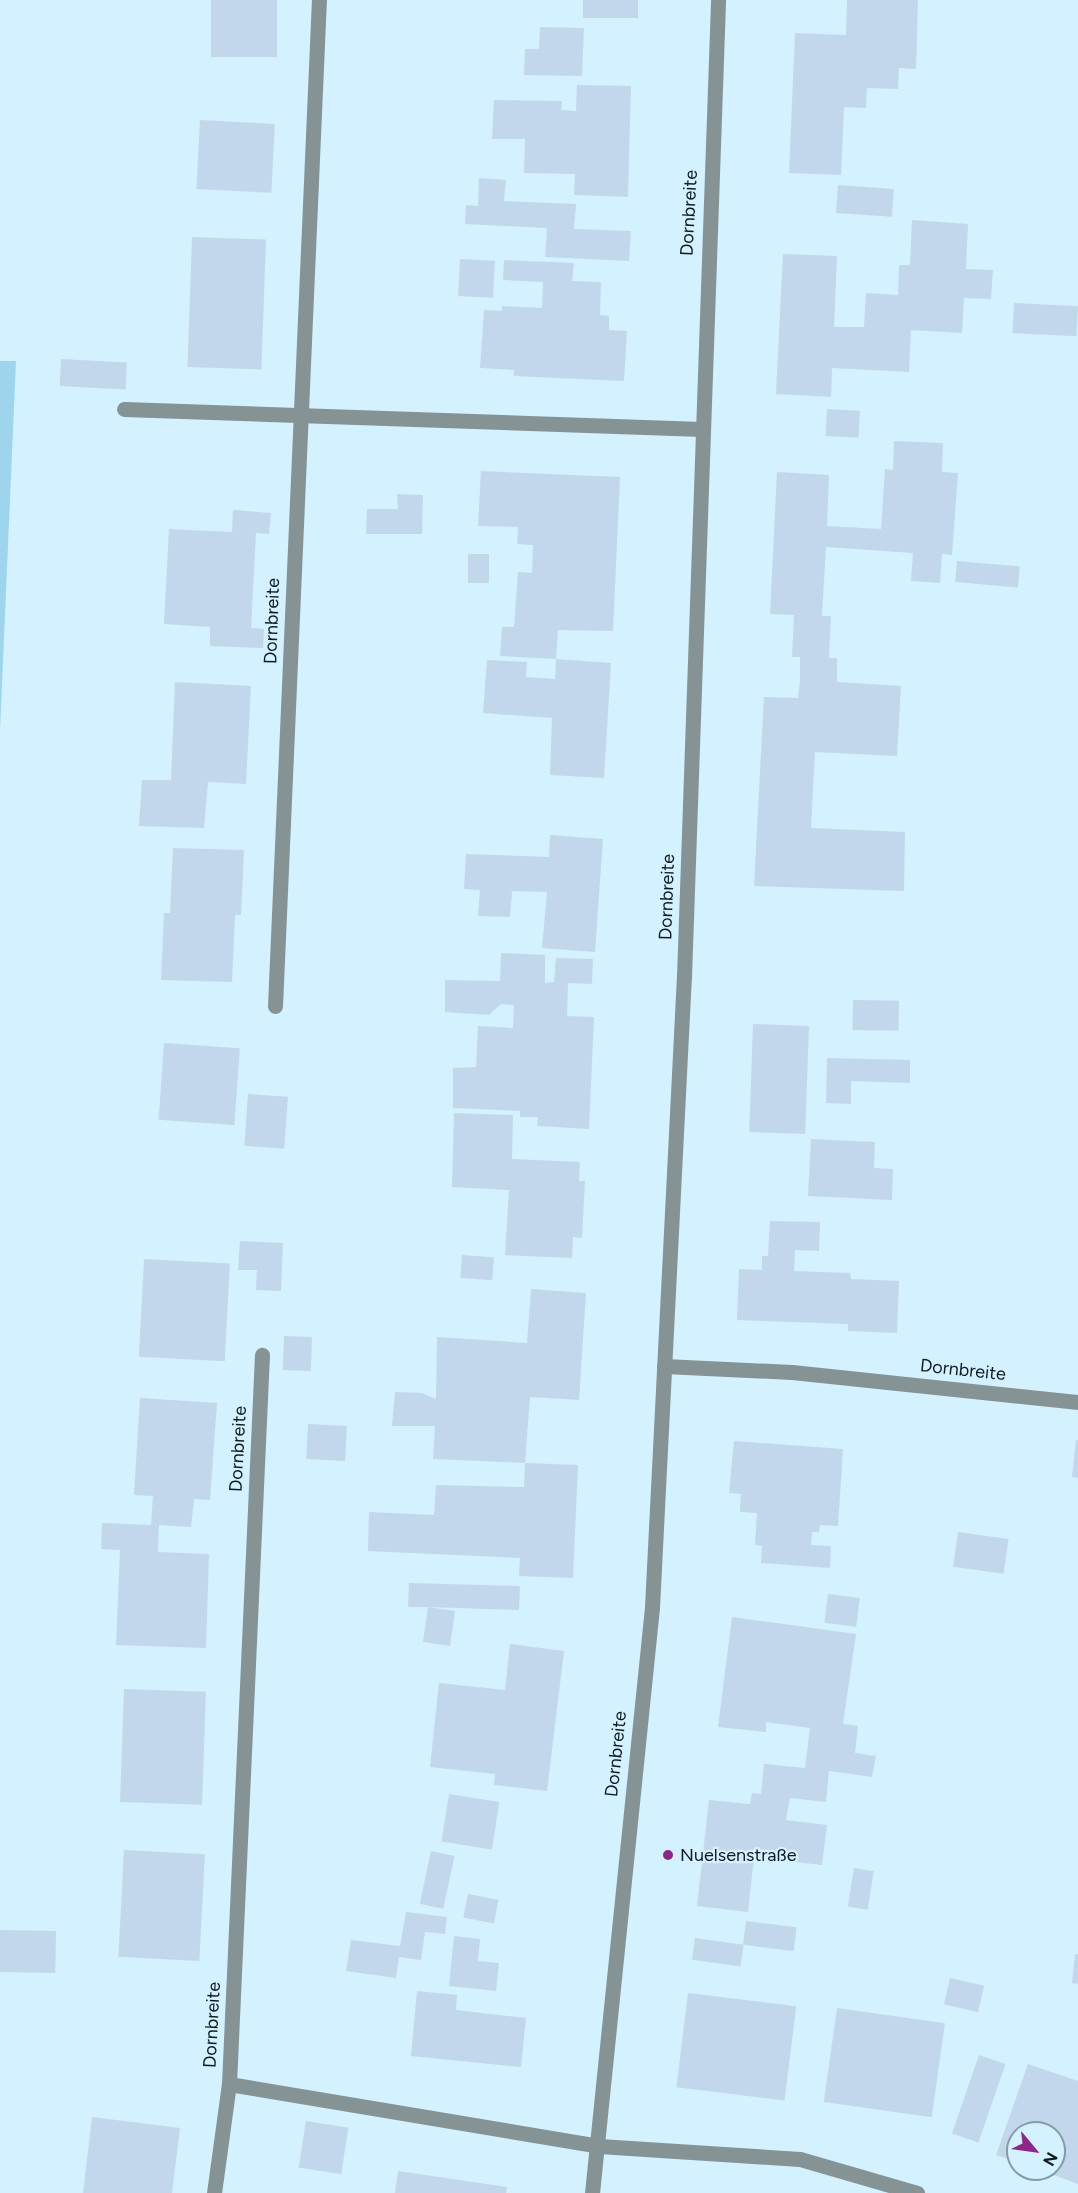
<!DOCTYPE html>
<html>
<head>
<meta charset="utf-8">
<style>
  body { margin:0 }
  #map { position:relative; width:1078px; height:2193px; overflow:hidden; background:#d3f1fe; font-family:Figtree,sans-serif }
  div>[style] { position:absolute }
  .green>* { inset:0; background:#9fd5ec }
  .building>* { inset:0; background:#c2d7eb; transform-origin:0 0 }
  .minor>* { height:15px; margin:-7.5px; padding:0 7.5px; transform-origin:7.5px; border-radius:7.5px; background:#859394 }
  .dots>* { width:16px; height:16px; translate:-50% -50%; box-sizing:border-box; border:3px solid #d3f1fe; border-radius:50% }
  span { translate:-50% -50%; white-space:nowrap; text-align:center; line-height:1.15; -webkit-text-stroke:4.5px #d3f1fe; paint-order:stroke }
  .street-label { font-size:18px; color:#0f1a1f }
  .poi-label { font-size:18px; color:#0f1a1f }
  .left { translate:0 -50%; text-align:left }
  .north { position:absolute; left:1006px; top:2121px; width:60px; height:60px; box-sizing:border-box; background:#d3f1fe; border:2px solid #859ba5; border-radius:50%; rotate:119deg; font-size:16px; font-weight:700; line-height:24px; text-align:center; color:#0f1a1f }
  .north::after { content:''; display:block; margin:auto; width:21px; height:27px; background:#8e2589; clip-path:polygon(50% 0,100% 100%,50% 72%,0 100%) }
</style>
</head>
<body>
<div id="map">
  <div class="green">
    <i style="clip-path:polygon(0 361px,16px 361px,0 730px)"></i>
  </div>
  <div class="building">
    <i style="left:211px;top:0;width:66px;height:57px"></i>
    <i style="left:583px;top:0;width:55px;height:18px"></i>
    <i style="clip-path:polygon(847px 0,918px 0,916px 69px,899px 68px,898px 89px,867px 88px,866px 108px,844px 107px,841px 175px,789px 173px,795px 33px,846px 35px)"></i>
    <i style="clip-path:polygon(540px 27px,584px 28px,582px 76px,524px 75px,525px 49px,539px 49px)"></i>
    <i style="clip-path:polygon(577px 85px,631px 86px,628px 197px,574px 195px,575px 174px,524px 173px,525px 139px,492px 139px,494px 100px,562px 101px,561px 110px,576px 111px)"></i>
    <i style="left:200px;top:120px;width:75px;height:69px;rotate:3deg"></i>
    <i style="clip-path:polygon(479px 178px,506px 180px,504px 201px,576px 204px,574px 229px,631px 231px,629px 261px,545px 257px,547px 228px,465px 224px,466px 205px,478px 206px)"></i>
    <i style="left:838px;top:185px;width:56px;height:28px;rotate:4deg"></i>
    <i style="clip-path:polygon(912px 220px,968px 224px,966px 269px,993px 270px,991px 299px,964px 298px,962px 333px,911px 330px,909px 372px,832px 368px,831px 397px,776px 394px,783px 254px,837px 256px,834px 327px,864px 327px,866px 293px,898px 295px,899px 265px,910px 265px)"></i>
    <i style="left:192px;top:237px;width:74px;height:130px;rotate:2deg"></i>
    <i style="left:460px;top:259px;width:35px;height:37px;rotate:3deg"></i>
    <i style="clip-path:polygon(504px 260px,574px 263px,572px 281px,601px 282px,600px 315px,609px 316px,609px 330px,627px 331px,624px 381px,514px 376px,514px 370px,480px 368px,484px 310px,502px 311px,502px 306px,542px 308px,543px 282px,503px 280px)"></i>
    <i style="left:1014px;top:303px;width:64px;height:30px;rotate:3deg"></i>
    <i style="left:61px;top:359px;width:66px;height:27px;rotate:3deg"></i>
    <i style="left:827px;top:409px;width:33px;height:27px;rotate:3deg"></i>
    <i style="clip-path:polygon(894px 441px,943px 443px,942px 472px,958px 473px,952px 555px,942px 554px,940px 583px,911px 581px,913px 553px,826px 547px,822px 616px,831px 616px,829px 658px,837px 658px,837px 682px,901px 686px,897px 756px,815px 752px,811px 828px,905px 832px,904px 891px,754px 886px,764px 697px,798px 698px,800px 681px,800px 657px,792px 657px,794px 615px,770px 614px,777px 472px,829px 475px,827px 526px,881px 529px,885px 469px,893px 470px)"></i>
    <i style="clip-path:polygon(481px 471px,620px 477px,613px 631px,558px 630px,556px 659px,500px 656px,502px 627px,514px 627px,518px 572px,532px 573px,533px 545px,517px 544px,518px 527px,478px 526px)"></i>
    <i style="clip-path:polygon(397px 494px,423px 495px,422px 534px,366px 534px,367px 509px,398px 509px)"></i>
    <i style="clip-path:polygon(233px 510px,271px 513px,269px 534px,256px 533px,251px 628px,264px 629px,263px 648px,210px 646px,210px 627px,164px 624px,169px 529px,232px 532px)"></i>
    <i style="left:468px;top:554px;width:21px;height:29px"></i>
    <i style="left:957px;top:561px;width:63px;height:21px;rotate:5deg"></i>
    <i style="clip-path:polygon(556px 659px,611px 663px,604px 778px,550px 775px,552px 718px,483px 713px,487px 660px,527px 662px,526px 677px,555px 679px)"></i>
    <i style="clip-path:polygon(175px 682px,251px 686px,246px 784px,208px 782px,204px 828px,139px 826px,142px 780px,171px 780px)"></i>
    <i style="clip-path:polygon(550px 835px,603px 839px,595px 952px,542px 948px,547px 892px,512px 891px,510px 917px,478px 916px,480px 890px,464px 889px,466px 854px,549px 857px)"></i>
    <i style="clip-path:polygon(173px 848px,244px 850px,241px 915px,235px 915px,232px 982px,161px 980px,164px 913px,170px 913px)"></i>
    <i style="clip-path:polygon(501px 953px,545px 955px,545px 983px,554px 982px,556px 958px,593px 959px,592px 984px,568px 983px,567px 1016px,594px 1017px,589px 1129px,537px 1126px,538px 1117px,520px 1117px,520px 1111px,453px 1108px,453px 1068px,476px 1067px,478px 1026px,513px 1028px,514px 1005px,501px 1004px,489px 1015px,445px 1012px,445px 980px,500px 981px)"></i>
    <i style="left:853px;top:1000px;width:46px;height:30px;rotate:1deg"></i>
    <i style="left:753px;top:1024px;width:56px;height:108px;rotate:2deg"></i>
    <i style="left:164px;top:1043px;width:76px;height:77px;rotate:4deg"></i>
    <i style="clip-path:polygon(827px 1058px,910px 1060px,910px 1083px,851px 1081px,851px 1104px,826px 1103px)"></i>
    <i style="left:248px;top:1094px;width:40px;height:52px;rotate:4deg"></i>
    <i style="clip-path:polygon(454px 1113px,513px 1115px,512px 1159px,580px 1162px,579px 1181px,585px 1181px,582px 1238px,573px 1237px,572px 1258px,505px 1255px,509px 1190px,452px 1187px)"></i>
    <i style="clip-path:polygon(811px 1139px,875px 1142px,874px 1168px,893px 1169px,892px 1200px,808px 1196px)"></i>
    <i style="clip-path:polygon(770px 1221px,820px 1222px,819px 1251px,795px 1250px,794px 1271px,850px 1273px,851px 1279px,899px 1281px,897px 1333px,848px 1331px,848px 1324px,737px 1320px,739px 1269px,762px 1270px,762px 1256px,768px 1256px)"></i>
    <i style="clip-path:polygon(240px 1241px,283px 1243px,281px 1291px,256px 1290px,257px 1270px,238px 1270px)"></i>
    <i style="left:462px;top:1255px;width:32px;height:23px;rotate:4deg"></i>
    <i style="left:144px;top:1259px;width:86px;height:98px;rotate:3deg"></i>
    <i style="clip-path:polygon(531px 1289px,586px 1293px,579px 1400px,530px 1397px,525px 1463px,433px 1459px,435px 1426px,392px 1426px,395px 1392px,422px 1393px,436px 1399px,437px 1337px,527px 1343px)"></i>
    <i style="left:284px;top:1336px;width:28px;height:34px;rotate:2deg"></i>
    <i style="clip-path:polygon(140px 1398px,217px 1403px,210px 1500px,194px 1499px,191px 1527px,159px 1525px,158px 1552px,209px 1554px,206px 1648px,116px 1645px,120px 1550px,101px 1549px,102px 1523px,151px 1525px,153px 1496px,134px 1495px)"></i>
    <i style="left:308px;top:1424px;width:39px;height:35px;rotate:3deg"></i>
    <i style="clip-path:polygon(1076px 1440px,1078px 1440px,1078px 1478px,1072px 1477px)"></i>
    <i style="clip-path:polygon(734px 1441px,843px 1449px,838px 1526px,820px 1525px,819px 1532px,812px 1532px,811px 1545px,831px 1546px,830px 1568px,761px 1563px,762px 1546px,755px 1545px,757px 1513px,740px 1512px,741px 1494px,729px 1493px)"></i>
    <i style="clip-path:polygon(525px 1463px,578px 1465px,573px 1578px,519px 1576px,520px 1558px,368px 1551px,369px 1512px,434px 1515px,436px 1485px,524px 1487px)"></i>
    <i style="left:958px;top:1532px;width:51px;height:35px;rotate:8deg"></i>
    <i style="clip-path:polygon(409px 1583px,520px 1586px,519px 1610px,428px 1607px,455px 1611px,450px 1646px,423px 1642px,428px 1607px,408px 1607px)"></i>
    <i style="left:828px;top:1594px;width:32px;height:29px;rotate:7deg"></i>
    <i style="clip-path:polygon(732px 1617px,856px 1634px,843px 1724px,858px 1726px,855px 1753px,876px 1756px,872px 1777px,829px 1771px,826px 1802px,790px 1798px,786px 1820px,827px 1825px,822px 1865px,754px 1857px,748px 1912px,697px 1906px,709px 1800px,750px 1804px,752px 1793px,761px 1794px,764px 1764px,805px 1768px,810px 1728px,766px 1722px,766px 1732px,718px 1727px)"></i>
    <i style="clip-path:polygon(510px 1644px,564px 1651px,547px 1791px,494px 1785px,495px 1774px,430px 1767px,439px 1683px,505px 1690px)"></i>
    <i style="left:124px;top:1689px;width:82px;height:113px;rotate:2deg"></i>
    <i style="left:449px;top:1794px;width:51px;height:48px;rotate:9deg"></i>
    <i style="left:124px;top:1850px;width:81px;height:107px;rotate:3deg"></i>
    <i style="left:431px;top:1851px;width:24px;height:54px;rotate:12deg"></i>
    <i style="left:854px;top:1868px;width:20px;height:39px;rotate:9deg"></i>
    <i style="left:468px;top:1894px;width:31px;height:24px;rotate:11deg"></i>
    <i style="clip-path:polygon(406px 1912px,447px 1917px,445px 1934px,425px 1932px,421px 1960px,399px 1957px,396px 1978px,346px 1971px,351px 1940px,400px 1946px)"></i>
    <i style="left:746px;top:1921px;width:51px;height:24px;rotate:7deg"></i>
    <i style="left:0;top:1930px;width:56px;height:42px;rotate:1deg"></i>
    <i style="clip-path:polygon(454px 1936px,480px 1939px,478px 1961px,499px 1963px,496px 1991px,449px 1986px)"></i>
    <i style="left:695px;top:1938px;width:49px;height:22px;rotate:8deg"></i>
    <i style="clip-path:polygon(1075px 1954px,1078px 1954px,1078px 1984px,1072px 1983px)"></i>
    <i style="left:950px;top:1978px;width:35px;height:27px;rotate:13deg"></i>
    <i style="clip-path:polygon(417px 1991px,457px 1995px,456px 2010px,526px 2018px,521px 2067px,411px 2056px)"></i>
    <i style="left:688px;top:1993px;width:109px;height:95px;rotate:7deg"></i>
    <i style="left:837px;top:2008px;width:109px;height:95px;rotate:8deg"></i>
    <i style="left:979px;top:2055px;width:28px;height:83px;rotate:19deg"></i>
    <i style="clip-path:polygon(1028px 2064px,1078px 2081px,1078px 2184px,1038px 2169px,1054px 2169px,1054px 2133px,1018px 2133px,1018px 2162px,996px 2155px)"></i>
    <i style="clip-path:polygon(92px 2117px,180px 2128px,172px 2193px,83px 2193px)"></i>
    <i style="left:306px;top:2121px;width:43px;height:47px;rotate:9deg"></i>
    <i style="clip-path:polygon(398px 2171px,507px 2187px,506px 2193px,395px 2193px)"></i>
  </div>
  <div class="minor">
    <i style="left:124px;top:409px;width:578px;rotate:1.98deg"></i>
    <i style="left:275px;top:1006px;width:1007px;rotate:-87.5deg"></i>
    <i style="left:664px;top:1366px;width:128px;rotate:2.7deg"></i>
    <i style="left:792px;top:1372px;width:288px;rotate:6deg"></i>
    <i style="left:229px;top:2084px;width:375px;rotate:9.5deg"></i>
    <i style="left:599px;top:2146px;width:201px;rotate:3.7deg"></i>
    <i style="left:800px;top:2159px;width:122px;rotate:16.2deg"></i>
    <i style="left:214px;top:2193px;width:110px;rotate:-82.2deg"></i>
    <i style="left:229px;top:2084px;width:730px;rotate:-87.41deg"></i>
    <i style="left:592px;top:2193px;width:589px;rotate:-84.15deg"></i>
    <i style="left:652px;top:1607px;width:632px;rotate:-87.1deg"></i>
    <i style="left:684px;top:976px;width:977px;rotate:-88deg"></i>
  </div>
  <div class="dots">
    <i style="left:668px;top:1855px;background:#8e2589"></i>
  </div>
  <div class="street-label">
    <span style="left:689px;top:213px;rotate:-87deg">Dornbreite</span>
    <span style="left:272px;top:621px;rotate:-88deg">Dornbreite</span>
    <span style="left:667px;top:897px;rotate:-88deg">Dornbreite</span>
    <span style="left:963px;top:1370px;rotate:6deg">Dornbreite</span>
    <span style="left:238px;top:1449px;rotate:-87deg">Dornbreite</span>
    <span style="left:616px;top:1754px;rotate:-84deg">Dornbreite</span>
    <span style="left:212px;top:2025px;rotate:-87deg">Dornbreite</span>
  </div>
  <div class="poi-label">
    <span class="left" style="left:680px;top:1855px">Nuelsenstraße</span>
  </div>
  <div class="north">N</div>
</div>
</body>
</html>
